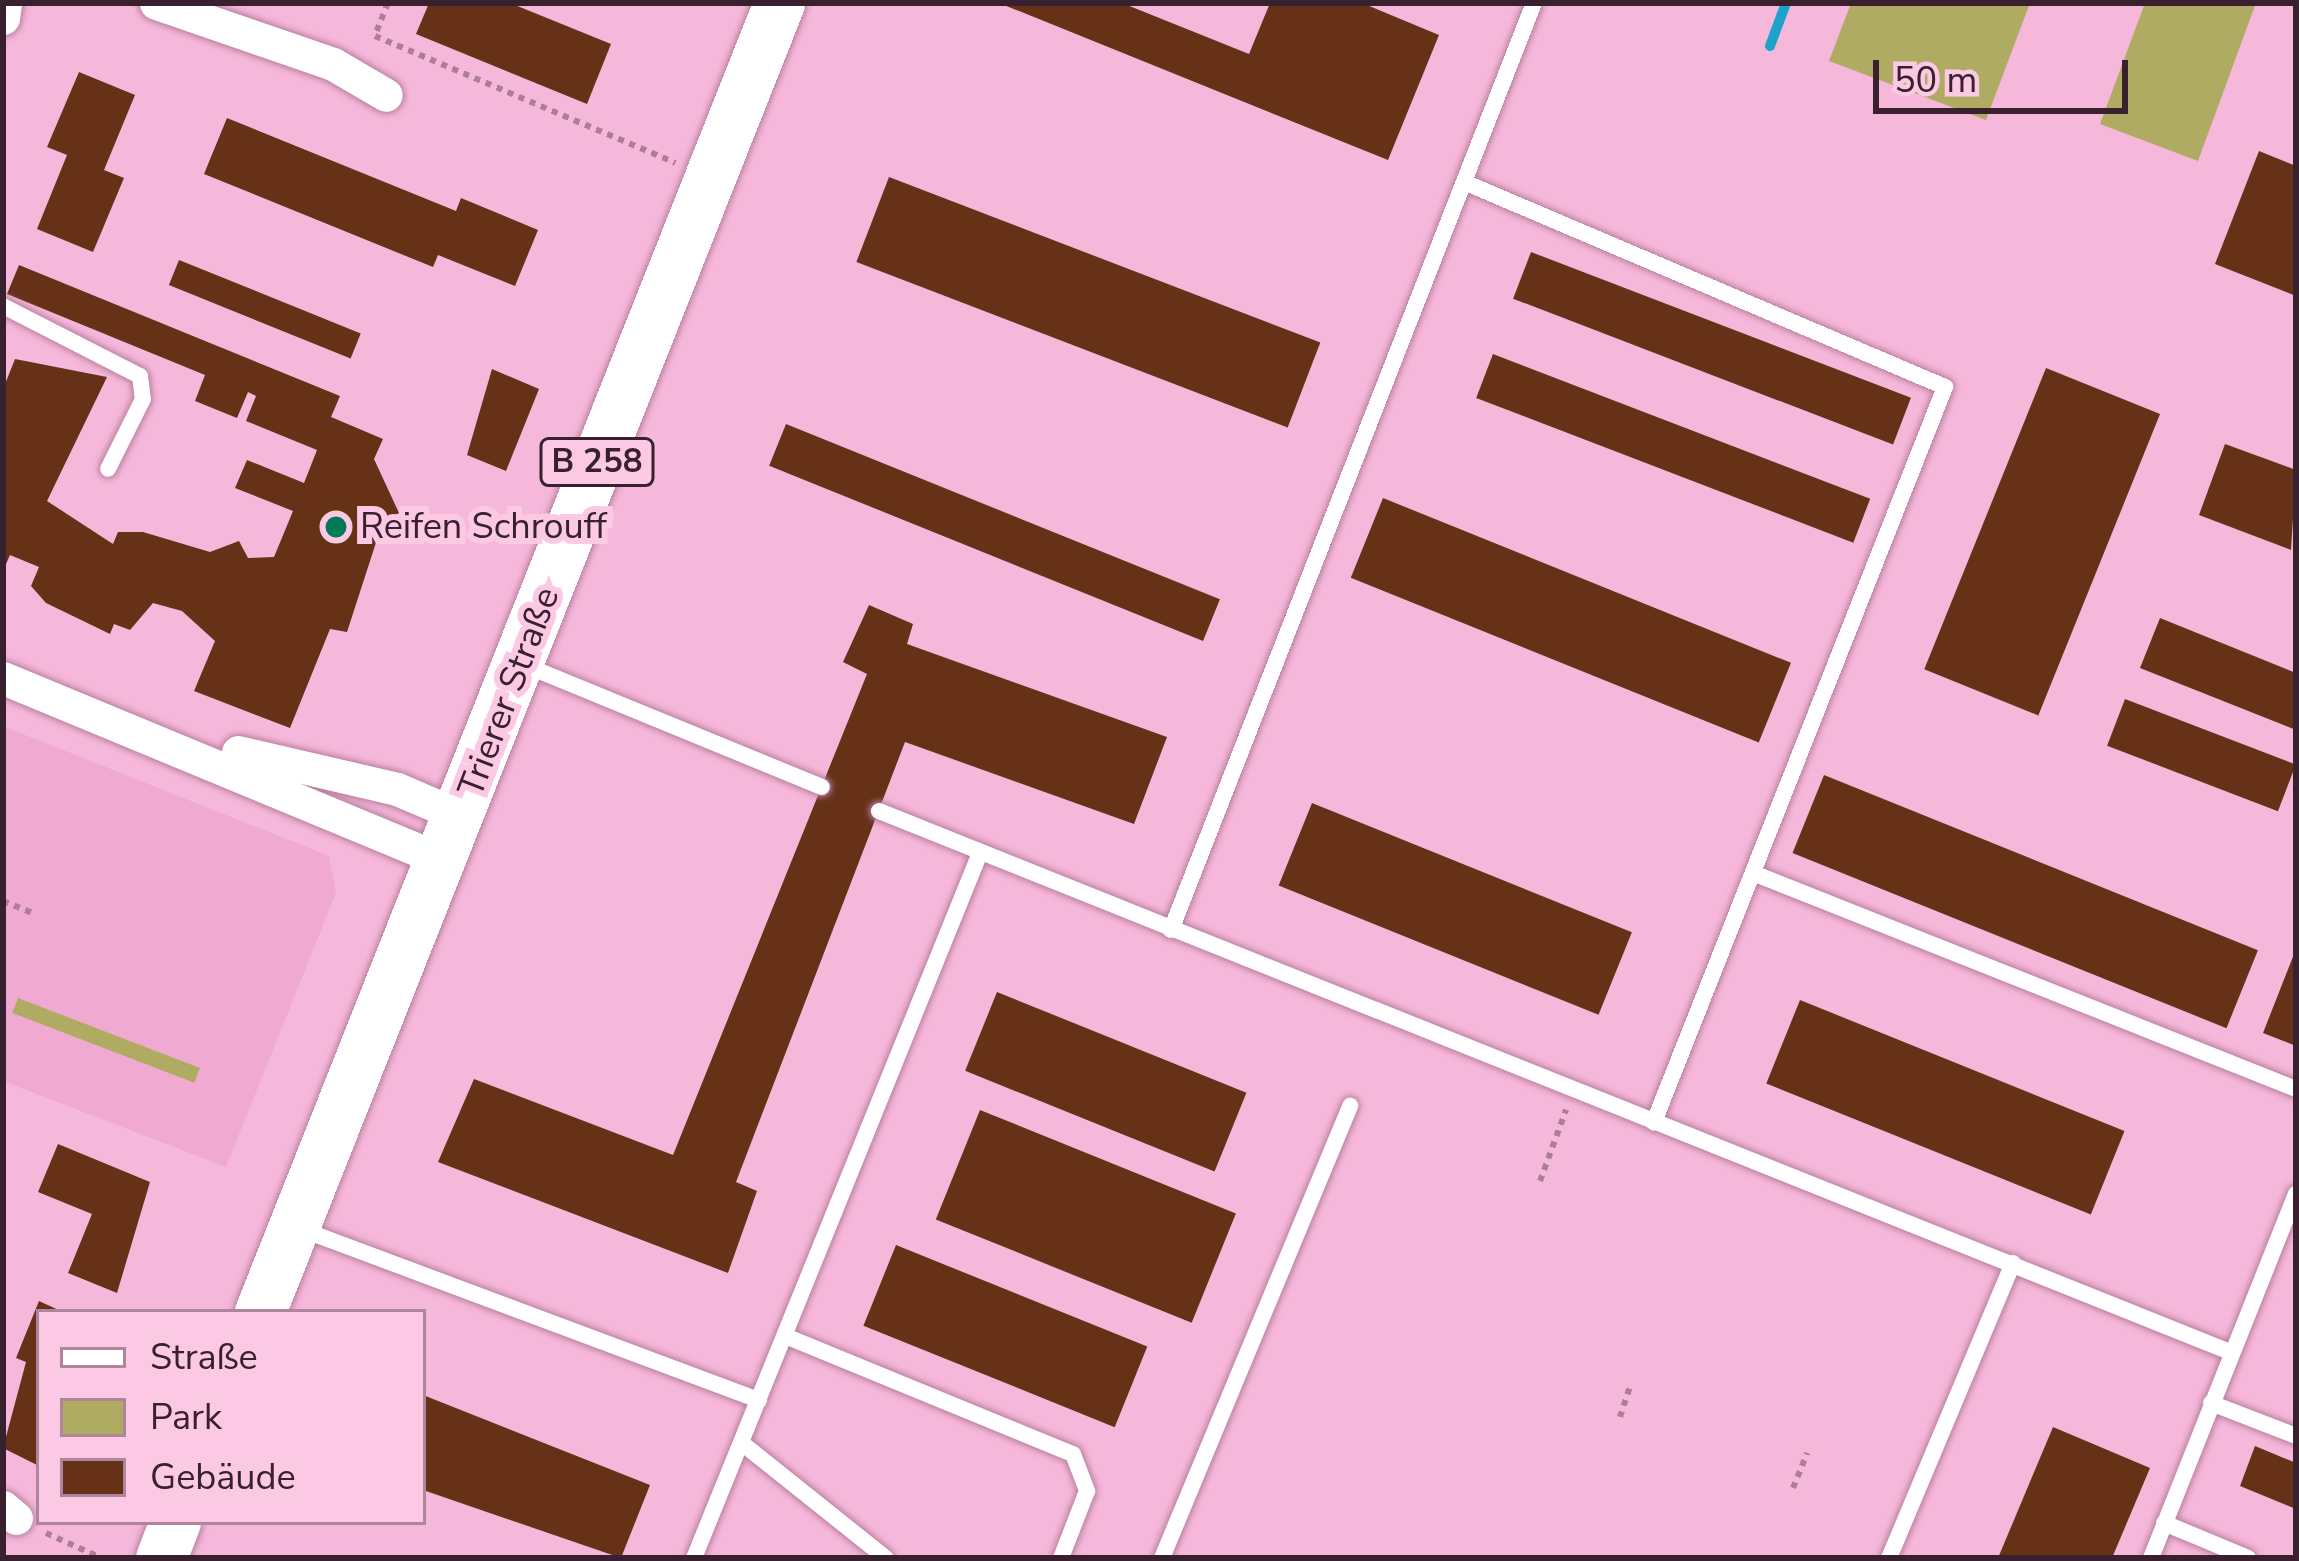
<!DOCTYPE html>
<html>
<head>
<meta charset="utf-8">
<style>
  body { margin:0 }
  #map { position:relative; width:2299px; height:1561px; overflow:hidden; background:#f6b8da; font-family:"Nunito Sans",sans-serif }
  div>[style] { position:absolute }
  .built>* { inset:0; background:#f0aad1 }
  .green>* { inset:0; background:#b0ab63; transform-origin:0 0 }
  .stream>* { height:10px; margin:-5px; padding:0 5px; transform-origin:5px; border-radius:5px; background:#1da2cb }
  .building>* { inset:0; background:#663117; transform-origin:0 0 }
  .path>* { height:6px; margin-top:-3px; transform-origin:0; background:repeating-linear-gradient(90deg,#ae7e98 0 6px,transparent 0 12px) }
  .roads { filter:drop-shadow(0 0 3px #ba7fa0) drop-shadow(0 0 3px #ba7fa0) }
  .lane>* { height:16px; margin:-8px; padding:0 8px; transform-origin:8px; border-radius:8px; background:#fff }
  .street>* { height:33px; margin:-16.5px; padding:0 16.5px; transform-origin:16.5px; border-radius:16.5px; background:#fff }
  .primary>* { height:51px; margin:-25.5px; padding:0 25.5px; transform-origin:25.5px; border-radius:25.5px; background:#fff }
  .dots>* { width:33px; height:33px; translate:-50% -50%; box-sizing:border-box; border:6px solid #fcc9e5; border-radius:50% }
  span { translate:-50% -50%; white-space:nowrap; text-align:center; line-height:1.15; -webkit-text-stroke:12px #fcc9e5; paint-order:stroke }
  .shield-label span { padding:3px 9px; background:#fcc9e5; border:3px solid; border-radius:9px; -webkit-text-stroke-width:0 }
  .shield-label { font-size:33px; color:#38202e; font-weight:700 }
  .poi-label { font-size:36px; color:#38202e }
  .left { translate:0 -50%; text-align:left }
  .street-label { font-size:36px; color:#38202e }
  .frame { position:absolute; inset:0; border:6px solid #38202e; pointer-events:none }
  .legend { position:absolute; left:36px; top:1309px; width:390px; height:216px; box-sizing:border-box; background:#fcc9e5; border:3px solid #ae859c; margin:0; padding:15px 21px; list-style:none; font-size:36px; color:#38202e }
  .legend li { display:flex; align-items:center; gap:24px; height:60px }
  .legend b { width:60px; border:3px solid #ae859c }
  .scale { position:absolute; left:1873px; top:60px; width:255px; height:54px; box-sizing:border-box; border:6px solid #38202e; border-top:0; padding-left:15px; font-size:36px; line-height:42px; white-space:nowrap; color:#38202e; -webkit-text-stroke:9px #fcc9e5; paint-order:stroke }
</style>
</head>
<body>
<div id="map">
  <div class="built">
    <i style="clip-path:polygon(3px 726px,329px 856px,336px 893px,226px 1167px,3px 1081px)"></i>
  </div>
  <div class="green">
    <i style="clip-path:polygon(1851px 3px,2030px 3px,1986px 120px,1829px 61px)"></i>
    <i style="clip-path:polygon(2145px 3px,2256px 3px,2198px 161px,2100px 124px)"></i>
    <i style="left:18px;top:998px;width:195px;height:16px;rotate:21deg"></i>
  </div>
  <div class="stream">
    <i style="left:1770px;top:46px;width:46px;rotate:-69.6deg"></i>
  </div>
  <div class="building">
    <i style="clip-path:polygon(429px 3px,510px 3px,611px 44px,587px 104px,416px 34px)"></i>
    <i style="clip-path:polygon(999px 3px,1122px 3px,1249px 54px,1270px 3px,1362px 3px,1439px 35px,1388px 160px)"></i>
    <i style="clip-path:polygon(79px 72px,135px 95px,104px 170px,124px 178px,93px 252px,37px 229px,67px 155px,47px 147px)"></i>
    <i style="clip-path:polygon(227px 118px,456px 211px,461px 198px,538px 230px,515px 286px,438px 255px,433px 267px,204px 174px)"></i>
    <i style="clip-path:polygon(2259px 151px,2296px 166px,2296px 296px,2215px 264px)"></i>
    <i style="left:889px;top:177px;width:462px;height:91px;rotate:21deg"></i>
    <i style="left:1531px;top:252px;width:407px;height:50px;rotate:21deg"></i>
    <i style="left:179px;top:260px;width:196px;height:27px;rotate:22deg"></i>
    <i style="clip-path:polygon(19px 265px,340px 396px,331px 417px,383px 439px,374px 459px,399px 513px,383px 521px,347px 632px,330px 629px,290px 728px,194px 691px,215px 641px,182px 611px,153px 603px,130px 630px,114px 624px,110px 634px,46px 603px,31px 586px,39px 567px,10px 555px,3px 571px,3px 389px,15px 359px,107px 377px,47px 501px,113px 544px,118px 532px,143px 532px,210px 552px,239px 541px,248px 558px,274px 557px,293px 511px,235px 488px,247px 460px,304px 483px,317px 450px,246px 421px,256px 396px,248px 392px,237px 418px,195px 401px,205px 375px,7px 294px)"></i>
    <i style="left:1493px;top:354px;width:404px;height:47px;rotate:21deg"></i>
    <i style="left:2046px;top:368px;width:123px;height:325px;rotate:22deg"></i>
    <i style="clip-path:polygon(492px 369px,539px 389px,506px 471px,467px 455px)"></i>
    <i style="left:786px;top:424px;width:468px;height:45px;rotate:22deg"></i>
    <i style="clip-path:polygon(2225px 444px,2296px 470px,2291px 550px,2199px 515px)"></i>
    <i style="left:1383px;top:498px;width:440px;height:86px;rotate:22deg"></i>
    <i style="clip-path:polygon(869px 605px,913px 624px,907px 644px,1167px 737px,1134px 824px,905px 742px,736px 1182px,757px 1191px,728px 1273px,438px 1162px,474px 1079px,673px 1155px,867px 674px,843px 662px)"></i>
    <i style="clip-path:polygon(2160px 618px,2296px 673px,2296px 730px,2140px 668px)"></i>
    <i style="left:2125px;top:699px;width:183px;height:50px;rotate:21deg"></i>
    <i style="left:1824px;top:775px;width:468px;height:84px;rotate:22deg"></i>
    <i style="left:1312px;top:803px;width:345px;height:89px;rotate:22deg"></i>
    <i style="clip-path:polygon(2296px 949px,2296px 1046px,2263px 1033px)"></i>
    <i style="left:997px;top:992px;width:269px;height:85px;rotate:22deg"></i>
    <i style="left:1800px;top:1000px;width:350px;height:90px;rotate:22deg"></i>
    <i style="left:980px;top:1110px;width:276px;height:118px;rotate:22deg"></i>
    <i style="clip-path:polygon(58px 1144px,150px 1182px,117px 1293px,68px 1273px,92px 1214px,38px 1192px)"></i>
    <i style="left:896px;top:1245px;width:271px;height:87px;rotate:22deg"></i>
    <i style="clip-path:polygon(39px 1301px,63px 1312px,39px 1312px,39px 1466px,3px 1448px,26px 1362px,16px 1358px)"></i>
    <i style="clip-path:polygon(423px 1395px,650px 1485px,621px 1558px,423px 1490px)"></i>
    <i style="clip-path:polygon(2053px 1427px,2150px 1468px,2112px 1558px,1998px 1558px)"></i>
    <i style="clip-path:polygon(2255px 1446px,2296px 1463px,2296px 1509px,2240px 1486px)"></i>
  </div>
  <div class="path">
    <i style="left:388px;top:3px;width:35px;rotate:112deg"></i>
    <i style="left:375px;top:36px;width:326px;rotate:22.9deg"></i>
    <i style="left:3px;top:901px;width:35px;rotate:22deg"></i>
    <i style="left:1540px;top:1181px;width:76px;rotate:-69.9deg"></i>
    <i style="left:1620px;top:1417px;width:35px;rotate:-72deg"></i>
    <i style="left:1793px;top:1488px;width:38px;rotate:-68deg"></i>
    <i style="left:46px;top:1533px;width:60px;rotate:24.4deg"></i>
  </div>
  <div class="roads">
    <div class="lane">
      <i style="left:1464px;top:182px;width:523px;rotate:23.08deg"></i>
      <i style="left:1945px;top:387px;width:791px;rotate:111.6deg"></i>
      <i style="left:3px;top:306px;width:154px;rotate:27.1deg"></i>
      <i style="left:140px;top:376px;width:23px;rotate:83deg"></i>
      <i style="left:143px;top:399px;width:78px;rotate:116.6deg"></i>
      <i style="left:522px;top:664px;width:324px;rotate:22.3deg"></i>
      <i style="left:879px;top:811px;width:1455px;rotate:21.82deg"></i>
      <i style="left:1753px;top:873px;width:584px;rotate:21.69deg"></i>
      <i style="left:1171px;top:930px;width:996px;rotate:-68.62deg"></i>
      <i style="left:301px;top:1229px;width:489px;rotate:20.5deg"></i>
      <i style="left:785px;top:1336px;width:311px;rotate:22.3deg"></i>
      <i style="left:1073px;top:1454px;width:40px;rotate:69deg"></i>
      <i style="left:1087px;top:1491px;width:72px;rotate:111.2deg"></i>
      <i style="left:2211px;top:1403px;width:91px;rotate:21.2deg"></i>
      <i style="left:743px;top:1444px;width:183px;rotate:38.6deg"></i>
      <i style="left:2164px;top:1523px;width:91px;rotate:22.6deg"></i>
      <i style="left:694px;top:1558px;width:761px;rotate:-67.92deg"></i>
      <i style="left:1162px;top:1558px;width:490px;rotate:-67.4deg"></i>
      <i style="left:1889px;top:1558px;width:320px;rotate:-67.2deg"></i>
      <i style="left:2151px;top:1558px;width:392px;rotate:-68.3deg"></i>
    </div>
    <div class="street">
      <i style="left:156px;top:3px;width:187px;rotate:19deg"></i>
      <i style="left:333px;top:64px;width:61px;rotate:30.3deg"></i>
      <i style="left:3px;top:18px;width:15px;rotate:-82deg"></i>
      <i style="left:3px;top:678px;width:476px;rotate:22.5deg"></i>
      <i style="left:238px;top:752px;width:163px;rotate:13.1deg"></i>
      <i style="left:397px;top:789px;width:69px;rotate:23.2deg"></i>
      <i style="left:3px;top:1507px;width:17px;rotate:40deg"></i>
    </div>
    <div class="primary">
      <i style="left:260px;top:1312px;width:1408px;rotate:-68.37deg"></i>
      <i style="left:161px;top:1558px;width:39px;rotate:-69deg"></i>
    </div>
  </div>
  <div class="dots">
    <i style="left:336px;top:527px;background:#007a57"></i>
  </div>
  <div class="shield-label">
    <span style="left:597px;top:462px">B 258</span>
  </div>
  <div class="poi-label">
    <span class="left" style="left:360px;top:527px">Reifen Schrouff</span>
  </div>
  <div class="street-label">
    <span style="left:509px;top:692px;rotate:-69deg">Trierer Straße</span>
  </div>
  <div class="frame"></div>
  <ul class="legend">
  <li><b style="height:15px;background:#fff"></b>Straße</li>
  <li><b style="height:33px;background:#b0ab63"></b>Park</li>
  <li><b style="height:33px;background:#663117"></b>Gebäude</li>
  </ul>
  <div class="scale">50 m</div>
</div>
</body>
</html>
